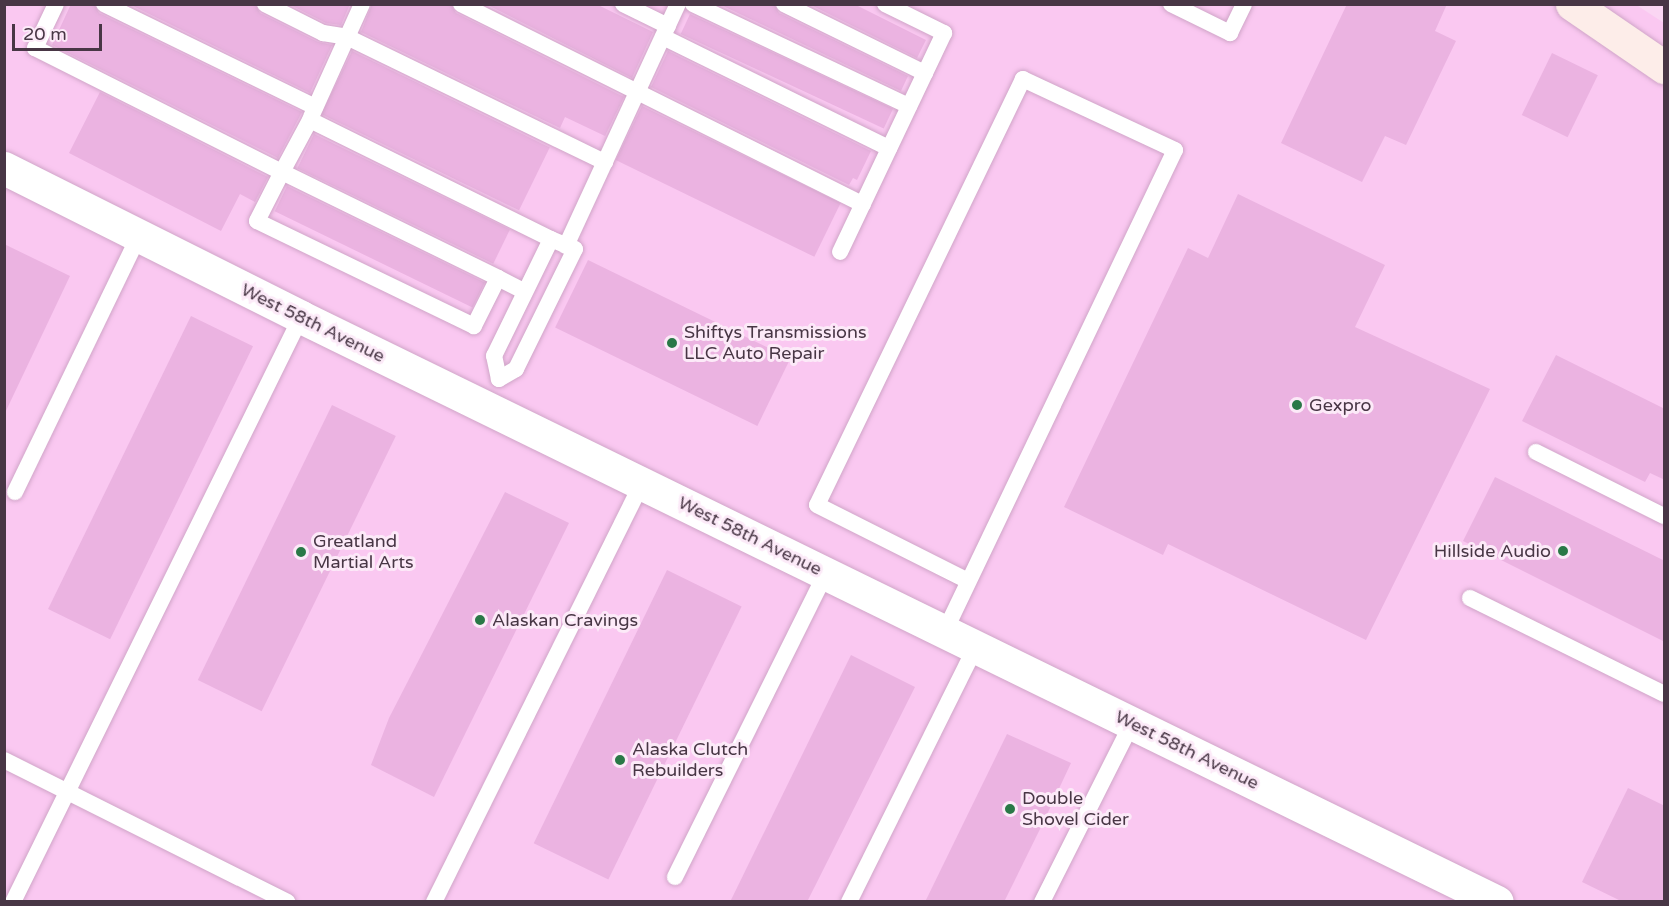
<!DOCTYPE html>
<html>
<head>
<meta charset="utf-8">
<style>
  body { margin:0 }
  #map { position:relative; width:1669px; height:906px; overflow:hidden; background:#fad6f3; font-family:"Varela Round",sans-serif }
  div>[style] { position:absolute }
  .built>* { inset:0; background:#fac8f1 }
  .building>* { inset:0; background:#ebb3e1; transform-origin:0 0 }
  .roads { filter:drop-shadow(0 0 2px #d0a5c8) drop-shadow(0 0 2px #d0a5c8) }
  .lane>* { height:16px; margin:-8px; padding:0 8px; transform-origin:8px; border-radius:8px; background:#fff }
  .street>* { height:33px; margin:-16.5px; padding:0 16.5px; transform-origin:16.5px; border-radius:16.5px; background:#fff }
  .secondary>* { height:33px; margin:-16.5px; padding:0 16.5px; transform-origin:16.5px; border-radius:16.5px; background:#fdede9 }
  .dots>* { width:16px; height:16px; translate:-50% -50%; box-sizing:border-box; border:3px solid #fceaf8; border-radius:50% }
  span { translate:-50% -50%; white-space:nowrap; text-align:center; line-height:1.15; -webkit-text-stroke:6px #fceaf8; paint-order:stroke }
  .street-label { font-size:18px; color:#483645 }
  .poi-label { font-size:18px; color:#483645 }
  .left { translate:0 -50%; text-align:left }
  .right { translate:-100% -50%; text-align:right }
  .frame { position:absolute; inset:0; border:6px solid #483645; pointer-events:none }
  .scale { position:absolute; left:12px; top:24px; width:90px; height:27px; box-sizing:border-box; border:3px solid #483645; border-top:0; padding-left:8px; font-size:18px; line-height:21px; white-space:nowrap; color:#483645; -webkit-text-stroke:4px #fceaf8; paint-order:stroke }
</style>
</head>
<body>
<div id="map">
  <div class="built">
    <i style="clip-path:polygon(1635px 4px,1664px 23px,1664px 901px,5px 902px,5px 5px)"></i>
  </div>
  <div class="building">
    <i style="clip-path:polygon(71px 4px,94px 4px,99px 13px,302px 112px,278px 158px,52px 45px)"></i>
    <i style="clip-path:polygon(129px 4px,255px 4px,260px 13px,318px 42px,332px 45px,310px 93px)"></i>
    <i style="clip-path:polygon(289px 4px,350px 4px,341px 25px,326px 23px)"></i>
    <i style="clip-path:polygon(372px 4px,451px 4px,456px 13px,624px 97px,605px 136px,565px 117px,560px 128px,361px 32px)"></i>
    <i style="clip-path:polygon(486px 4px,596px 4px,653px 32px,632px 78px)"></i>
    <i style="clip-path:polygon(719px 4px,774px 4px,779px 13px,908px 76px,901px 91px)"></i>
    <i style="clip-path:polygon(809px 4px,854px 4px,926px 40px,917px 58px)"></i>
    <i style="clip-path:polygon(1347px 4px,1447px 4px,1435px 31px,1456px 41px,1406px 145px,1385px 136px,1362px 182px,1281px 143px)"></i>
    <i style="left:690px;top:14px;width:224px;height:22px;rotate:25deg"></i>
    <i style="left:352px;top:51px;width:220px;height:70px;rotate:26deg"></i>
    <i style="clip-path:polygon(668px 51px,871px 151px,857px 180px,853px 178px,849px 185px,651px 87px)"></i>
    <i style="left:1552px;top:53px;width:51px;height:69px;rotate:26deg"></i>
    <i style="clip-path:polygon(100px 92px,268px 177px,255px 202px,240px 194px,221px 231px,69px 153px)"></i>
    <i style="left:642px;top:106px;width:221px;height:60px;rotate:26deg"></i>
    <i style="left:314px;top:134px;width:218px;height:38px;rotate:26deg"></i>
    <i style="left:287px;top:186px;width:220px;height:28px;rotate:26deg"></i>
    <i style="clip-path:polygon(1238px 194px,1385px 265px,1355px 327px,1490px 389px,1366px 640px,1168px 544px,1163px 555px,1064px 507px,1188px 248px,1208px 258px)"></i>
    <i style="clip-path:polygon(4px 244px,70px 276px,4px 415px)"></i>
    <i style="left:588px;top:260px;width:225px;height:75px;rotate:26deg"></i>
    <i style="left:191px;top:316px;width:69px;height:326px;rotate:26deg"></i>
    <i style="clip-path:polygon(1556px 355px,1665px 409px,1665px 480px,1650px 473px,1645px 482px,1522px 421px)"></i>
    <i style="left:332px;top:405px;width:71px;height:306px;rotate:26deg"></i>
    <i style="clip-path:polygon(1495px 477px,1665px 561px,1665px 642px,1463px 541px)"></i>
    <i style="clip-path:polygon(505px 492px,569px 523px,434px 797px,371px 765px,389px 718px)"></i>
    <i style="left:667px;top:570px;width:83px;height:304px;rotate:26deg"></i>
    <i style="clip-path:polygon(851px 655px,915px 687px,807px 902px,730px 902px)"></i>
    <i style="clip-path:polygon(1007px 734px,1071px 763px,1042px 825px,1004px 902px,925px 902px)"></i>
    <i style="clip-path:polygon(1628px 788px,1665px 806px,1665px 902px,1623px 902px,1582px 882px)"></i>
  </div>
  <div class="roads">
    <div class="lane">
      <i style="left:56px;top:4px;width:49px;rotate:115.5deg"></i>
      <i style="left:35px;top:48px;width:276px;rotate:26.7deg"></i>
      <i style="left:282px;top:172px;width:241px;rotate:26.1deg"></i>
      <i style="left:498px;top:278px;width:54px;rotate:116.6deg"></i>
      <i style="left:474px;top:326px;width:241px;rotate:-154.2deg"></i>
      <i style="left:257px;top:221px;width:55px;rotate:-63deg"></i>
      <i style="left:282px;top:172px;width:59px;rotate:-61.7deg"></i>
      <i style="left:310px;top:120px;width:269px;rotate:26.3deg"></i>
      <i style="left:104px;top:4px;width:235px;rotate:26deg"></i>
      <i style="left:265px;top:4px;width:65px;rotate:26.6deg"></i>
      <i style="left:323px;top:33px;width:24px;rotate:9deg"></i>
      <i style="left:347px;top:37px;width:287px;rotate:25.9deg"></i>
      <i style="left:461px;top:4px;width:449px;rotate:26.5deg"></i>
      <i style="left:623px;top:4px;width:50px;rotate:26.1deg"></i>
      <i style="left:693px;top:4px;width:239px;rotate:25.3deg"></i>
      <i style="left:784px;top:4px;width:157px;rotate:26.1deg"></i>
      <i style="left:925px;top:73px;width:198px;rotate:115.4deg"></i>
      <i style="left:885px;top:4px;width:66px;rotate:26.2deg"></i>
      <i style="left:944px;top:33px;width:44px;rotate:115.4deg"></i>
      <i style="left:1171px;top:4px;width:66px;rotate:26.2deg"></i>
      <i style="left:1230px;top:33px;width:32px;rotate:-64deg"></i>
      <i style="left:663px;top:37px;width:252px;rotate:26.2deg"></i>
      <i style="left:311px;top:117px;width:124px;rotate:-65.7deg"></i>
      <i style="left:551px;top:239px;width:26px;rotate:23deg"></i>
      <i style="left:575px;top:249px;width:134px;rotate:116.2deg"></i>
      <i style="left:516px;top:369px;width:20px;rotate:150deg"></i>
      <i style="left:499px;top:379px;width:24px;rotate:-102deg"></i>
      <i style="left:494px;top:356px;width:130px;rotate:-64deg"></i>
      <i style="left:566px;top:246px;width:267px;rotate:-65.2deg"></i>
      <i style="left:498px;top:278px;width:30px;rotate:27deg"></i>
      <i style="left:1536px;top:452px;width:143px;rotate:26.6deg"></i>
      <i style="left:15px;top:492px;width:283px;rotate:-64.2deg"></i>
      <i style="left:1470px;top:598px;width:216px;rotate:26.3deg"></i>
      <i style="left:945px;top:631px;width:533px;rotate:-64.44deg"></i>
      <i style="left:1175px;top:150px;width:168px;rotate:-155deg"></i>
      <i style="left:1023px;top:79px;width:473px;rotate:115.8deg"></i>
      <i style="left:817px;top:505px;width:169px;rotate:26.7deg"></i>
      <i style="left:4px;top:760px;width:317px;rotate:26.6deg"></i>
      <i style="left:675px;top:877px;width:339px;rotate:-63.6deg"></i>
      <i style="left:13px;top:902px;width:652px;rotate:-63.79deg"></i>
      <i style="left:434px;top:902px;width:468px;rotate:-63.6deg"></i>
      <i style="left:849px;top:902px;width:286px;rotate:-63.6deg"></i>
      <i style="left:1042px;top:902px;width:200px;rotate:-63.3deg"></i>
    </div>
    <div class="street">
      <i style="left:4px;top:168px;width:332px;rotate:26.6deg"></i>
      <i style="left:301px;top:317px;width:1331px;rotate:26.06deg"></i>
    </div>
    <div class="secondary">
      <i style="left:1572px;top:4px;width:112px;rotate:34.4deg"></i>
    </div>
  </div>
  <div class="dots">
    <i style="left:672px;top:343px;background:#2a7847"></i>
    <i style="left:1297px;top:405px;background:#2a7847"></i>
    <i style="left:1563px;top:551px;background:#2a7847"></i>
    <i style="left:301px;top:552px;background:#2a7847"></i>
    <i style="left:480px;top:620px;background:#2a7847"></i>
    <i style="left:620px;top:760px;background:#2a7847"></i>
    <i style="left:1010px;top:809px;background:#2a7847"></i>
  </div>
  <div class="street-label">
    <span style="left:313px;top:323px;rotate:26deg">West 58th Avenue</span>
    <span style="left:750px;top:536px;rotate:26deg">West 58th Avenue</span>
    <span style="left:1187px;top:750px;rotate:26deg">West 58th Avenue</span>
  </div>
  <div class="poi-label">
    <span class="left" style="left:684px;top:343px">Shiftys Transmissions<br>LLC Auto Repair</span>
    <span class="left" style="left:1309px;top:405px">Gexpro</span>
    <span class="left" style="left:313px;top:552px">Greatland<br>Martial Arts</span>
    <span class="right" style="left:1551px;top:551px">Hillside Audio</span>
    <span class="left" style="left:492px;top:620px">Alaskan Cravings</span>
    <span class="left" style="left:632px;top:760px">Alaska Clutch<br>Rebuilders</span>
    <span class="left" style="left:1022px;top:809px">Double<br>Shovel Cider</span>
  </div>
  <div class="frame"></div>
  <div class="scale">20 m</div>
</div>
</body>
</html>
